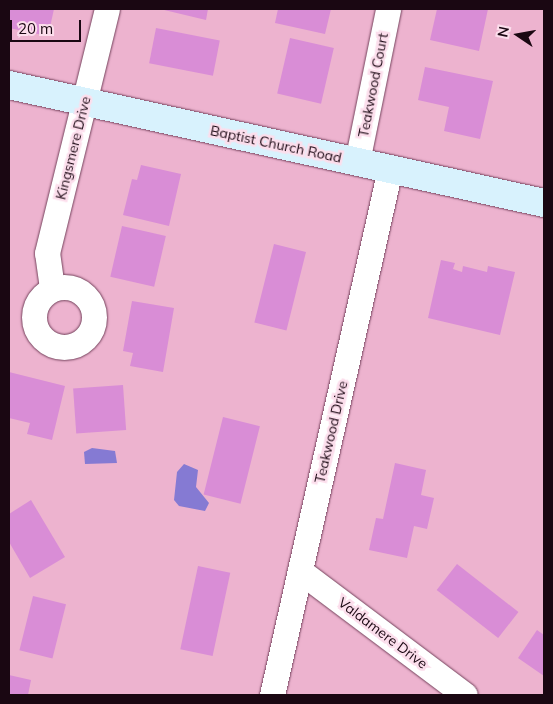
<!DOCTYPE html>
<html>
<head>
<meta charset="utf-8">
<style>
  body { margin:0 }
  #map { position:relative; width:553px; height:704px; overflow:hidden; background:#edb3cf; font-family:Mulish,sans-serif }
  div>[style] { position:absolute }
  .water>* { inset:0; background:#857ad3 }
  .building>* { inset:0; background:#d98dd6; transform-origin:0 0 }
  .roads { filter:drop-shadow(0 0 1px #75435d) drop-shadow(0 0 1px #75435d) }
  .street>* { height:25px; margin:-12.5px; padding:0 12.5px; transform-origin:12.5px; border-radius:12.5px; background:#fff }
  .street>.ring { margin:-12.5px; padding:0; box-sizing:content-box; background:none; border:25px solid #fff; border-radius:50% }
  .secondary>* { height:28px; margin:-14px; padding:0 14px; transform-origin:14px; border-radius:14px; background:#d8f2fd }
  span { translate:-50% -50%; white-space:nowrap; text-align:center; line-height:1.15; -webkit-text-stroke:5px #fcdeec; paint-order:stroke }
  .street-label { font-size:14px; color:#1a0712 }
  .frame { position:absolute; inset:0; border:10px solid #1a0712; pointer-events:none }
  .north { position:absolute; left:493px; top:10px; width:50px; height:50px; -webkit-text-stroke:4px #fcdeec; paint-order:stroke; rotate:282deg; font-size:14px; font-weight:700; line-height:20px; text-align:center; color:#1a0712 }
  .north::after { content:''; display:block; margin:auto; width:18px; height:22px; background:#1a0712; clip-path:polygon(50% 0,100% 100%,50% 72%,0 100%) }
  .scale { position:absolute; left:10px; top:20px; width:71px; height:22px; box-sizing:border-box; border:2px solid #1a0712; border-top:0; padding-left:6px; font-size:15px; line-height:18px; white-space:nowrap; color:#1a0712; -webkit-text-stroke:4px #fcdeec; paint-order:stroke }
</style>
</head>
<body>
<div id="map">
  <div class="water">
    <i style="clip-path:polygon(92px 448px,115px 451px,117px 463px,85px 464px,84px 452px)"></i>
    <i style="clip-path:polygon(184px 464px,198px 470px,196px 487px,209px 503px,205px 511px,179px 506px,174px 500px,177px 472px)"></i>
  </div>
  <div class="building">
    <i style="clip-path:polygon(9px 9px,54px 9px,48px 36px,9px 28px)"></i>
    <i style="clip-path:polygon(160px 9px,208px 9px,206px 20px)"></i>
    <i style="clip-path:polygon(278px 9px,331px 9px,325px 34px,275px 23px)"></i>
    <i style="clip-path:polygon(437px 9px,488px 9px,479px 51px,430px 40px)"></i>
    <i style="left:156px;top:28px;width:65px;height:36px;rotate:11deg"></i>
    <i style="left:290px;top:38px;width:45px;height:57px;rotate:13deg"></i>
    <i style="clip-path:polygon(425px 67px,493px 81px,480px 139px,444px 131px,449px 107px,418px 100px)"></i>
    <i style="clip-path:polygon(141px 165px,181px 174px,169px 226px,123px 215px,132px 179px,137px 180px)"></i>
    <i style="left:122px;top:226px;width:45px;height:52px;rotate:13deg"></i>
    <i style="left:274px;top:244px;width:33px;height:81px;rotate:14deg"></i>
    <i style="clip-path:polygon(441px 260px,455px 263px,453px 269px,462px 272px,463px 266px,487px 272px,488px 266px,515px 272px,500px 335px,428px 318px)"></i>
    <i style="clip-path:polygon(132px 301px,174px 308px,163px 372px,130px 366px,133px 353px,123px 351px)"></i>
    <i style="clip-path:polygon(9px 372px,65px 386px,52px 440px,27px 434px,30px 423px,9px 418px)"></i>
    <i style="left:123px;top:385px;width:45px;height:50px;rotate:86deg"></i>
    <i style="left:223px;top:417px;width:38px;height:80px;rotate:14deg"></i>
    <i style="clip-path:polygon(395px 463px,426px 470px,421px 495px,434px 498px,427px 529px,414px 526px,407px 558px,369px 550px,376px 518px,383px 519px)"></i>
    <i style="clip-path:polygon(31px 500px,65px 557px,30px 578px,9px 542px,9px 514px)"></i>
    <i style="left:457px;top:564px;width:78px;height:33px;rotate:38deg"></i>
    <i style="left:198px;top:566px;width:33px;height:85px;rotate:12deg"></i>
    <i style="left:33px;top:596px;width:34px;height:56px;rotate:14deg"></i>
    <i style="clip-path:polygon(537px 630px,544px 635px,544px 676px,518px 658px)"></i>
    <i style="clip-path:polygon(9px 675px,31px 680px,28px 695px,9px 695px)"></i>
  </div>
  <div class="roads">
    <div class="street">
      <i style="left:357px;top:162px;width:156px;rotate:-78.5deg"></i>
      <i class="ring" style="left:34px;top:287px;width:35px;height:35px"></i>
      <i style="left:52px;top:288px;width:35px;rotate:-98deg"></i>
      <i style="left:47px;top:253px;width:251px;rotate:-76.2deg"></i>
      <i style="left:300px;top:571px;width:206px;rotate:36.9deg"></i>
      <i style="left:272px;top:695px;width:539px;rotate:-77.36deg"></i>
    </div>
    <div class="secondary">
      <i style="left:9px;top:85px;width:548px;rotate:12.44deg"></i>
    </div>
  </div>
  <div class="street-label">
    <span style="left:373px;top:85px;rotate:-79deg">Teakwood Court</span>
    <span style="left:276px;top:144px;rotate:12deg">Baptist Church Road</span>
    <span style="left:73px;top:148px;rotate:-76deg">Kingsmere Drive</span>
    <span style="left:331px;top:432px;rotate:-77deg">Teakwood Drive</span>
    <span style="left:383px;top:633px;rotate:37deg">Valdamere Drive</span>
  </div>
  <div class="frame"></div>
  <div class="north">N</div>
  <div class="scale">20 m</div>
</div>
</body>
</html>
